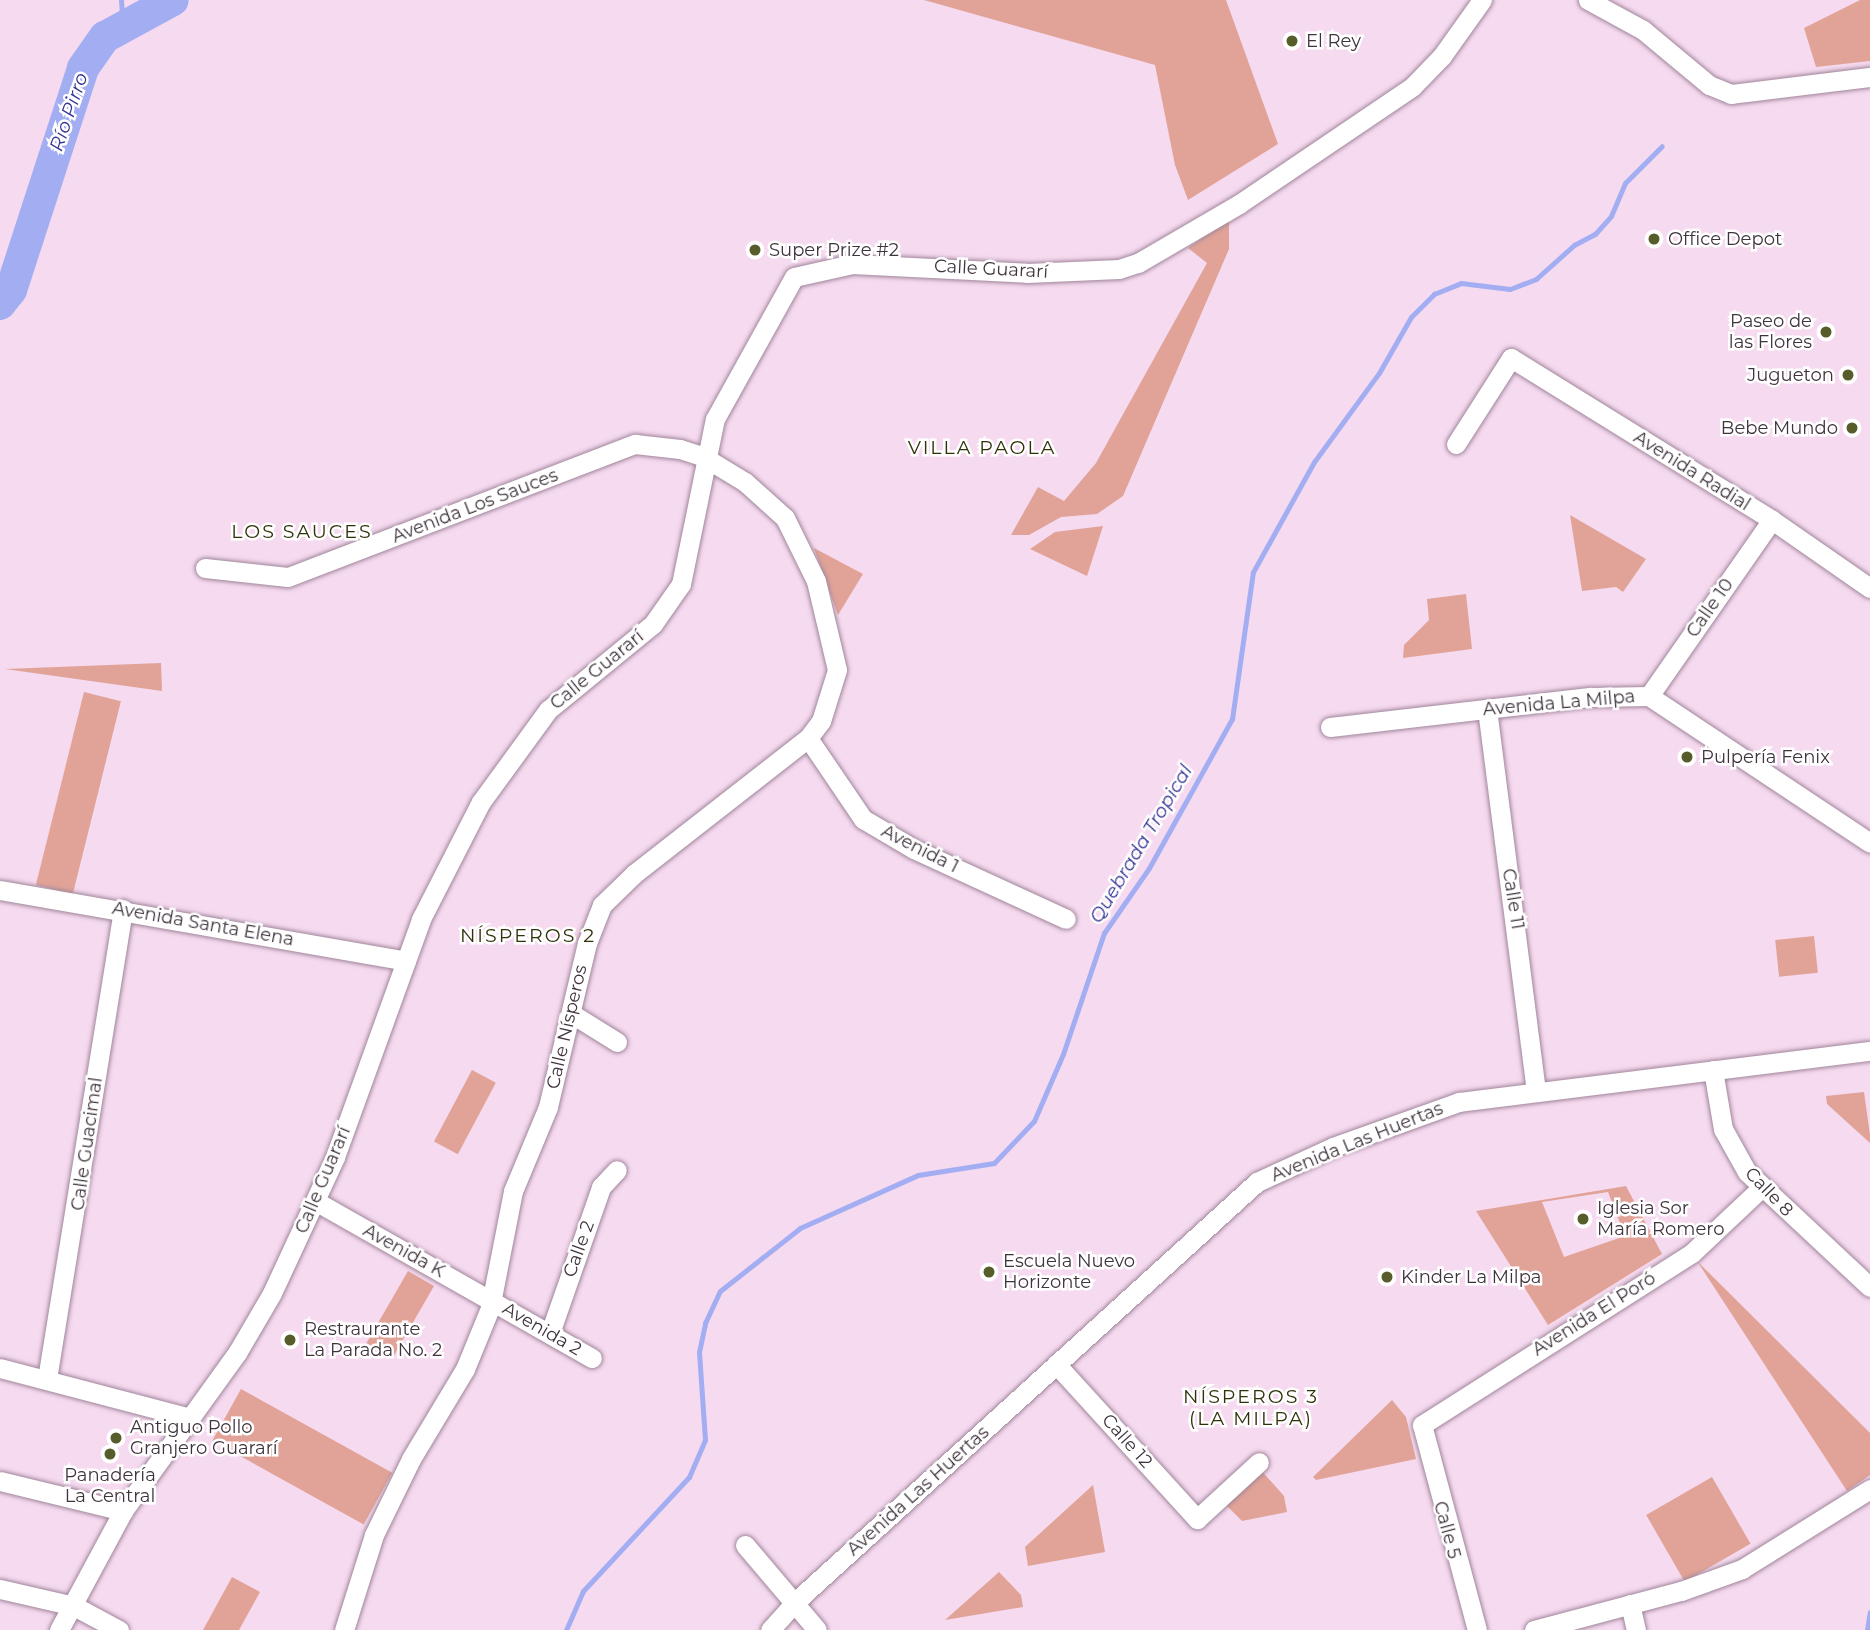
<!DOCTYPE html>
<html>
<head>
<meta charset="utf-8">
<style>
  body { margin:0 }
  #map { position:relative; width:1870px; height:1630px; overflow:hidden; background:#f6daf0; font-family:Montserrat,sans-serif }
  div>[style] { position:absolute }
  .green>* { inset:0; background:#e1a398; transform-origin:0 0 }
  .stream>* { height:5px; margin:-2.5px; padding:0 2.5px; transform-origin:2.5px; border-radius:2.5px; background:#a3aef2 }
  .river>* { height:32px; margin:-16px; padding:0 16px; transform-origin:16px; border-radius:16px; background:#a3aef2 }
  .roads { filter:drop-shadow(0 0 2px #a0869a) drop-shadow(0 0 2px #a0869a) }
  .minor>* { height:19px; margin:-9.5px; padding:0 9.5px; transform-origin:9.5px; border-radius:9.5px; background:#fff }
  .dots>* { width:19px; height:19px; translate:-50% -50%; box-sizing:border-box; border:4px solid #fff; border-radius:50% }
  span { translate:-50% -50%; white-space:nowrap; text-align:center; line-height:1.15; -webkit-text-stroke:5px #fff; paint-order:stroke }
  .poi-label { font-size:18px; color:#3f343d }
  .left { translate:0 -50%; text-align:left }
  .right { translate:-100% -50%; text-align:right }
  .street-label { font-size:18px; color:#3f343d }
  .water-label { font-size:19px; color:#343493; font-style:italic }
  .neighbourhood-label { font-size:19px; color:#2f3209; letter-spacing:2px }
</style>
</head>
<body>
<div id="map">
  <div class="green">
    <i style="clip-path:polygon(924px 0,1226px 0,1278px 144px,1188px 200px,1175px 165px,1155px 65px)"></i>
    <i style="clip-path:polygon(1860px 0,1870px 0,1870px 61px,1816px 67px,1804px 28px)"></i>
    <i style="clip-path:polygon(1229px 219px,1229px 249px,1123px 496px,1097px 514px,1061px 517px,1029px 535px,1011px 535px,1038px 487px,1064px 501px,1096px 463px,1207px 263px,1188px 248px)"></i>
    <i style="clip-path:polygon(1570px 515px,1646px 559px,1623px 592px,1616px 587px,1582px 591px)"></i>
    <i style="clip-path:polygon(1103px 526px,1087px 576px,1030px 549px,1055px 532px)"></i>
    <i style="clip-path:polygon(814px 548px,863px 574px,838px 615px)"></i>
    <i style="clip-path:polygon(1466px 594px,1472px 649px,1403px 658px,1404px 645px,1429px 620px,1427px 599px)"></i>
    <i style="clip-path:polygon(161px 663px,162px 691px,5px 669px)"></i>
    <i style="left:84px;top:692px;width:38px;height:199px;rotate:14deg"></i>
    <i style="left:1814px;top:936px;width:37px;height:39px;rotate:84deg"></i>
    <i style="left:472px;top:1070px;width:27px;height:81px;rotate:28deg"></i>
    <i style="clip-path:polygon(1864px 1092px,1870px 1135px,1870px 1143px,1827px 1104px,1826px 1096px)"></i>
    <i style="clip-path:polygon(evenodd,1626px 1186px,1662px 1254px,1548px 1325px,1476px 1211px,1626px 1186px,1608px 1192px,1625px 1236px,1564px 1257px,1542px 1202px,1608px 1192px)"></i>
    <i style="clip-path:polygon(1697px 1261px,1870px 1433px,1870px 1475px,1847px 1491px)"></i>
    <i style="left:408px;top:1271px;width:30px;height:83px;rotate:30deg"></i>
    <i style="left:241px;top:1389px;width:173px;height:59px;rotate:29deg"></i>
    <i style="clip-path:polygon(1392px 1400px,1406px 1417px,1416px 1459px,1316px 1480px,1313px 1477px)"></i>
    <i style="clip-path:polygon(1259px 1468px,1284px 1496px,1287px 1512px,1242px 1521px,1223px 1502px)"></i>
    <i style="left:1712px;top:1477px;width:77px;height:76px;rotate:60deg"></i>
    <i style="clip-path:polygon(1093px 1485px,1105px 1552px,1028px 1566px,1025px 1547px)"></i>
    <i style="clip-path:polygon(999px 1572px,1021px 1595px,1023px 1607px,945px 1620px)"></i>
    <i style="clip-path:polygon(232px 1577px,260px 1592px,239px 1630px,203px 1630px)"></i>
  </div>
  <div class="stream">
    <i style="left:121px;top:0;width:26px;rotate:86deg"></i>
    <i style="left:566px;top:1630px;width:43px;rotate:-66.4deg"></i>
    <i style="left:583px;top:1591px;width:156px;rotate:-47.1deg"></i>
    <i style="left:689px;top:1477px;width:40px;rotate:-66.6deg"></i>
    <i style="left:705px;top:1440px;width:88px;rotate:-93.9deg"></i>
    <i style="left:699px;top:1352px;width:30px;rotate:-78deg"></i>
    <i style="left:705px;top:1323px;width:35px;rotate:-65deg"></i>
    <i style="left:720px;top:1291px;width:102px;rotate:-38.2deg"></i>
    <i style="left:800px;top:1228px;width:129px;rotate:-24.2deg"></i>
    <i style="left:918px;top:1175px;width:77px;rotate:-9deg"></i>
    <i style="left:994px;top:1163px;width:58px;rotate:-46.4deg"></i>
    <i style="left:1034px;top:1121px;width:73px;rotate:-66.6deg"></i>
    <i style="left:1063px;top:1054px;width:128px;rotate:-71.3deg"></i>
    <i style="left:1104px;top:933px;width:79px;rotate:-55.3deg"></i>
    <i style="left:1149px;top:868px;width:171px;rotate:-60.9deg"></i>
    <i style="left:1232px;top:719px;width:148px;rotate:-81.9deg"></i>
    <i style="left:1253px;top:572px;width:126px;rotate:-61deg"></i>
    <i style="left:1314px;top:462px;width:110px;rotate:-53.9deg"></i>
    <i style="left:1379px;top:373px;width:64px;rotate:-60.3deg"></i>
    <i style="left:1411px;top:317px;width:33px;rotate:-45deg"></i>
    <i style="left:1434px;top:294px;width:29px;rotate:-22deg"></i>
    <i style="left:1461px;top:283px;width:49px;rotate:7deg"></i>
    <i style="left:1510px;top:289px;width:28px;rotate:-21deg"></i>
    <i style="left:1536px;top:279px;width:51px;rotate:-41.8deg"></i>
    <i style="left:1574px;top:245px;width:24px;rotate:-28deg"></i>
    <i style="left:1595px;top:234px;width:24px;rotate:-48deg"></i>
    <i style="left:1611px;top:216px;width:36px;rotate:-67deg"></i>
    <i style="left:1625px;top:183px;width:52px;rotate:-45deg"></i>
    <i style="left:1867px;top:1630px;width:18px;rotate:-81deg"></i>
  </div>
  <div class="river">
    <i style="left:0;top:304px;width:18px;rotate:-52deg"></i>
    <i style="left:11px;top:290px;width:233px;rotate:-72deg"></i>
    <i style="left:83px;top:68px;width:38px;rotate:-55deg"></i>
    <i style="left:105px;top:37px;width:77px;rotate:-28.6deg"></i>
  </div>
  <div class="roads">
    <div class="minor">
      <i style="left:1588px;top:0;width:63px;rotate:28.6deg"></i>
      <i style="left:1643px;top:30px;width:86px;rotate:39.8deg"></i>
      <i style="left:1709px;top:85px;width:24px;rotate:22deg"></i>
      <i style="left:1731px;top:94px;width:140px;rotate:-7deg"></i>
      <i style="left:1456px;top:444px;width:102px;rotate:-57.4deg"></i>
      <i style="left:1511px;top:358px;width:307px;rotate:31.8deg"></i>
      <i style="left:1772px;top:520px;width:119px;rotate:34.8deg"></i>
      <i style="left:205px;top:568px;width:83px;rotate:6.2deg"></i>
      <i style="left:288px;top:577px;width:372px;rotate:-21deg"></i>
      <i style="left:635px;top:444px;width:45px;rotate:6.3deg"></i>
      <i style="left:680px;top:449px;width:25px;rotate:18deg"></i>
      <i style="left:704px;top:457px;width:48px;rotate:31.4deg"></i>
      <i style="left:745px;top:482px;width:54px;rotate:42deg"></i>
      <i style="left:785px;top:518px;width:70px;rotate:63.8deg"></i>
      <i style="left:816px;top:581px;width:91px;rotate:76.7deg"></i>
      <i style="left:837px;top:670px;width:53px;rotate:107.4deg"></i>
      <i style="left:821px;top:721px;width:21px;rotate:127deg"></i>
      <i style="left:808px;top:738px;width:221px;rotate:142deg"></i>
      <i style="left:634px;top:874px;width:45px;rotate:135.9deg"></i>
      <i style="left:602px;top:905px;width:41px;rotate:111.5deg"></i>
      <i style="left:587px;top:943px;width:169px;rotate:103.4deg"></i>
      <i style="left:548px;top:1107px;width:91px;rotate:112.6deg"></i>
      <i style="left:513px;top:1191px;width:119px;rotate:101.1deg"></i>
      <i style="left:490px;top:1308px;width:66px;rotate:112.3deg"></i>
      <i style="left:465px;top:1369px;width:105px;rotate:121deg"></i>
      <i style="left:411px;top:1459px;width:85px;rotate:116deg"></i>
      <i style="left:374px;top:1535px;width:100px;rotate:107.5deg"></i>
      <i style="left:1649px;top:696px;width:215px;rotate:-55.1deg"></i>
      <i style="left:1487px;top:709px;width:383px;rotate:82.7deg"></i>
      <i style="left:1330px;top:727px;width:263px;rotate:-6.6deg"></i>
      <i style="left:1591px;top:697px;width:58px;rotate:-1deg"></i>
      <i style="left:1649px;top:696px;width:265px;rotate:33.6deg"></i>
      <i style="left:808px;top:738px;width:98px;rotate:55.8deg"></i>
      <i style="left:863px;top:819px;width:59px;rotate:30.5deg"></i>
      <i style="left:914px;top:849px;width:167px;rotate:24.7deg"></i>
      <i style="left:0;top:890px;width:412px;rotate:9.9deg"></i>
      <i style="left:572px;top:1014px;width:53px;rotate:31.9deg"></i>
      <i style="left:1713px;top:1070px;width:60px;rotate:80.4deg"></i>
      <i style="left:1723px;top:1129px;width:49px;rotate:60.8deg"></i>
      <i style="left:1747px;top:1172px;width:168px;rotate:43.1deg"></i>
      <i style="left:317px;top:1202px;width:316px;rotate:29.6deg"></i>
      <i style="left:550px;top:1333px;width:155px;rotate:-70.7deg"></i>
      <i style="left:601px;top:1187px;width:23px;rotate:-47deg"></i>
      <i style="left:1056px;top:1364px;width:210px;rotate:47.7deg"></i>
      <i style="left:1197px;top:1519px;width:84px;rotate:-42.6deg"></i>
      <i style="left:0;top:1368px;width:196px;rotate:14.7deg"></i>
      <i style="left:47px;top:1379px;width:476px;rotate:-80.8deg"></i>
      <i style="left:0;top:1481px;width:127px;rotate:13.7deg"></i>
      <i style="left:745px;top:1545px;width:111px;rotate:49.7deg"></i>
      <i style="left:0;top:1589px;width:76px;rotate:12.9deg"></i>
      <i style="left:74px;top:1606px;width:51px;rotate:28.1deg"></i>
      <i style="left:1630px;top:1604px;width:27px;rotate:77deg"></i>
      <i style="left:59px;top:1630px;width:135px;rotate:-61.7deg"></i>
      <i style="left:123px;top:1511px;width:195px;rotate:-54.2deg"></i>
      <i style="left:237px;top:1353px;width:69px;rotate:-59.7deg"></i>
      <i style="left:272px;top:1293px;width:150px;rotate:-65.1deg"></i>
      <i style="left:335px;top:1157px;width:253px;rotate:-70.1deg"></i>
      <i style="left:421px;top:919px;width:131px;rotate:-62.9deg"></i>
      <i style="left:481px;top:802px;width:114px;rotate:-53.9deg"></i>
      <i style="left:548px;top:710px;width:136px;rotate:-39.3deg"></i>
      <i style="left:653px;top:624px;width:49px;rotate:-55deg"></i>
      <i style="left:681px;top:584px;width:168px;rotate:-78.4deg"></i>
      <i style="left:715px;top:419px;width:162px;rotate:-60.9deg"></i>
      <i style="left:794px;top:277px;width:59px;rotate:-12.6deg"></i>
      <i style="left:852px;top:264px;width:175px;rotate:2.9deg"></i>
      <i style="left:1027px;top:273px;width:92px;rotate:-2.5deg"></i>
      <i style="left:1119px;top:269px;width:20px;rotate:-18deg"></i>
      <i style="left:1138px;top:263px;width:117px;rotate:-30.3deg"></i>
      <i style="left:1239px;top:204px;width:210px;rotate:-34.1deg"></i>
      <i style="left:1413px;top:86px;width:42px;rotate:-46deg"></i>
      <i style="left:1442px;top:56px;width:69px;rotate:-54.5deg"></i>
      <i style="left:770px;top:1630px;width:36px;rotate:-48deg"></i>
      <i style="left:794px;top:1603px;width:626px;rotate:-42.28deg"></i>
      <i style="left:1257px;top:1182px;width:84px;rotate:-24.7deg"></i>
      <i style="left:1333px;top:1147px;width:134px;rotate:-19.7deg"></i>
      <i style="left:1459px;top:1102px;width:414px;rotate:-7.1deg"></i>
      <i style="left:1477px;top:1630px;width:212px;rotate:-105deg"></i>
      <i style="left:1422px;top:1425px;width:320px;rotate:-32.5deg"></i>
      <i style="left:1692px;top:1253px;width:95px;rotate:-43.3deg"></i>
      <i style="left:1534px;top:1630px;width:152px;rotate:-14.9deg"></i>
      <i style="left:1681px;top:1591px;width:65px;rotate:-19.8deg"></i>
      <i style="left:1742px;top:1569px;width:151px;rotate:-32deg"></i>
    </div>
  </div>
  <div class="dots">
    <i style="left:1292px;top:41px;background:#565c2a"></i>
    <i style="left:1654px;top:239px;background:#565c2a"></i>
    <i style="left:755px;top:250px;background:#565c2a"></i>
    <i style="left:1826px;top:332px;background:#565c2a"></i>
    <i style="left:1848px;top:375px;background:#565c2a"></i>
    <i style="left:1852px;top:428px;background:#565c2a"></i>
    <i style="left:1687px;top:757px;background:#565c2a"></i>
    <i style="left:1583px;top:1219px;background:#565c2a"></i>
    <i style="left:989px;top:1272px;background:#565c2a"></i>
    <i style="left:1387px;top:1277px;background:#565c2a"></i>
    <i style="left:290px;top:1340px;background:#565c2a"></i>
    <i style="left:116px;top:1438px;background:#565c2a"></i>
    <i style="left:110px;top:1454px;background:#565c2a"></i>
  </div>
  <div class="poi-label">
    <span class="left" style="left:1306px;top:41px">El Rey</span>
    <span class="left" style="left:1668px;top:239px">Office Depot</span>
    <span class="left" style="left:769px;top:250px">Super Prize #2</span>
    <span class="right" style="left:1812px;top:332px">Paseo de<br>las Flores</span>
    <span class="right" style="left:1834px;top:375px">Jugueton</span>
    <span class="right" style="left:1838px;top:428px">Bebe Mundo</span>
    <span class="left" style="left:1701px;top:757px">Pulpería Fenix</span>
    <span class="left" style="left:1597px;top:1219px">Iglesia Sor<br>María Romero</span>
    <span class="left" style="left:1003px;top:1272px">Escuela Nuevo<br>Horizonte</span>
    <span class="left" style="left:1401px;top:1277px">Kinder La Milpa</span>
    <span class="left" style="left:304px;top:1340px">Restraurante<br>La Parada No. 2</span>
    <span class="left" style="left:130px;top:1438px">Antiguo Pollo<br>Granjero Guararí</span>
    <span style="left:110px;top:1486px">Panadería<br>La Central</span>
  </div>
  <div class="street-label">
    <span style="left:991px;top:269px;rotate:3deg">Calle Guararí</span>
    <span style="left:1692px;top:471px;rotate:32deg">Avenida Radial</span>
    <span style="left:475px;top:506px;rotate:-21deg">Avenida Los Sauces</span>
    <span style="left:1710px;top:608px;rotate:-55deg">Calle 10</span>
    <span style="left:597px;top:670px;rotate:-39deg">Calle Guararí</span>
    <span style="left:1559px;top:703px;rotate:-5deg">Avenida La Milpa</span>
    <span style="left:920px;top:849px;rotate:27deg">Avenida 1</span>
    <span style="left:1513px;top:899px;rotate:81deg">Calle 11</span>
    <span style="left:203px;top:924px;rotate:10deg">Avenida Santa Elena</span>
    <span style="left:567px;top:1027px;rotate:-77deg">Calle Nísperos</span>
    <span style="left:1357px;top:1142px;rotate:-22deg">Avenida Las Huertas</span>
    <span style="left:87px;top:1144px;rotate:-82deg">Calle Guacimal</span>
    <span style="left:323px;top:1180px;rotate:-67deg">Calle Guararí</span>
    <span style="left:1769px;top:1192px;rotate:46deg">Calle 8</span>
    <span style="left:579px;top:1249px;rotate:-70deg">Calle 2</span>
    <span style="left:404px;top:1251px;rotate:29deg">Avenida K</span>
    <span style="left:1594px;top:1314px;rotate:-32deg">Avenida El Poró</span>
    <span style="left:542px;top:1329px;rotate:30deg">Avenida 2</span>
    <span style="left:1127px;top:1441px;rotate:48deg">Calle 12</span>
    <span style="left:918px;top:1491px;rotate:-42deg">Avenida Las Huertas</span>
    <span style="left:1447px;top:1530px;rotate:75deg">Calle 5</span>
  </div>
  <div class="water-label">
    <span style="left:69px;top:112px;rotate:-71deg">Río Pirro</span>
    <span style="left:1141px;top:844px;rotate:-59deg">Quebrada Tropical</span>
  </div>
  <div class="neighbourhood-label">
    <span style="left:982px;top:448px">VILLA PAOLA</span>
    <span style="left:302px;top:532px">LOS SAUCES</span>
    <span style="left:528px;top:936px">NÍSPEROS 2</span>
    <span style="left:1251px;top:1408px">NÍSPEROS 3<br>(LA MILPA)</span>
  </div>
</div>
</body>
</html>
